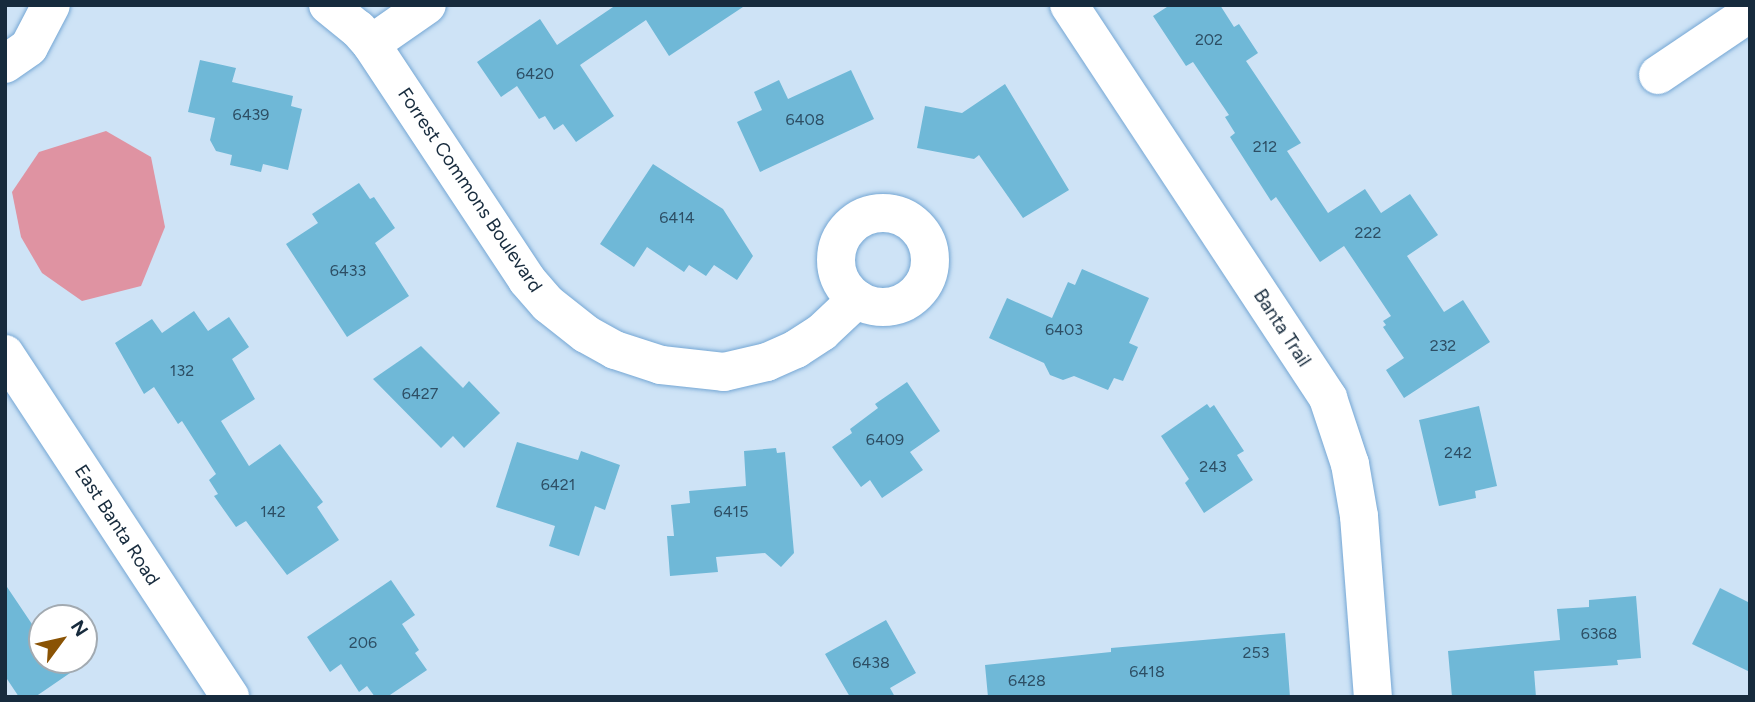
<!DOCTYPE html>
<html>
<head>
<meta charset="utf-8">
<style>
  body { margin:0 }
  #map { position:relative; width:1755px; height:702px; overflow:hidden; background:#cee3f6; font-family:Figtree,sans-serif }
  div>[style] { position:absolute }
  .water>* { inset:0; background:#df93a2 }
  .building>* { inset:0; background:#6fb8d7 }
  .roads { filter:drop-shadow(0 0 2px #75a7d4) drop-shadow(0 0 2px #75a7d4) }
  .minor>* { height:38px; margin:-19px; padding:0 19px; transform-origin:19px; border-radius:19px; background:#fff }
  .minor>.ring { margin:-19px; padding:0; box-sizing:content-box; background:none; border:38px solid #fff; border-radius:50% }
  .tertiary>* { height:38px; margin:-19px; padding:0 19px; transform-origin:19px; border-radius:19px; background:#fff }
  span { translate:-50% -50%; white-space:nowrap; text-align:center; line-height:1.15; -webkit-text-stroke:5px #fff; paint-order:stroke }
  .number-label { font-size:16px; color:#2d4e64 }
  .number-label span { -webkit-text-stroke-width:0 }
  .street-label { font-size:19px; color:#172b3d }
  .frame { position:absolute; inset:0; border:7px solid #172b3d; pointer-events:none }
  .north { position:absolute; left:28px; top:604px; width:70px; height:70px; box-sizing:border-box; background:#fff; border:2px solid #a2aab1; border-radius:50%; rotate:57deg; font-size:19px; font-weight:700; line-height:28px; text-align:center; color:#172b3d }
  .north::after { content:''; display:block; margin:auto; width:24px; height:32px; background:#8a5304; clip-path:polygon(50% 0,100% 100%,50% 72%,0 100%) }
</style>
</head>
<body>
<div id="map">
  <div class="water">
    <i style="clip-path:polygon(106px 131px,151px 157px,165px 227px,141px 286px,82px 301px,42px 273px,21px 237px,12px 192px,39px 152px)"></i>
  </div>
  <div class="building">
    <i style="clip-path:polygon(616px 5px,746px 5px,669px 56px,646px 20px,580px 65px,614px 116px,576px 142px,563px 124px,554px 130px,545px 116px,539px 119px,517px 86px,501px 97px,477px 62px,540px 19px,557px 45px)"></i>
    <i style="clip-path:polygon(1170px 5px,1220px 5px,1234px 27px,1239px 24px,1258px 53px,1246px 61px,1301px 143px,1287px 151px,1328px 213px,1365px 189px,1381px 213px,1410px 194px,1438px 235px,1407px 256px,1444px 312px,1463px 300px,1490px 342px,1404px 398px,1386px 370px,1404px 358px,1383px 327px,1386px 325px,1383px 321px,1391px 316px,1344px 246px,1320px 262px,1276px 197px,1271px 201px,1230px 137px,1235px 133px,1225px 117px,1229px 115px,1193px 62px,1186px 66px,1153px 16px)"></i>
    <i style="clip-path:polygon(200px 60px,236px 68px,232px 82px,293px 96px,291px 106px,302px 109px,288px 170px,263px 164px,261px 172px,230px 165px,232px 155px,216px 151px,210px 140px,215px 118px,188px 112px)"></i>
    <i style="clip-path:polygon(851px 70px,874px 119px,760px 172px,737px 122px,762px 110px,754px 92px,779px 80px,788px 99px)"></i>
    <i style="clip-path:polygon(1005px 84px,1069px 190px,1023px 218px,979px 155px,974px 159px,917px 148px,925px 106px,962px 113px)"></i>
    <i style="clip-path:polygon(653px 164px,723px 209px,753px 256px,737px 280px,714px 265px,706px 276px,689px 265px,684px 272px,647px 247px,634px 267px,600px 244px)"></i>
    <i style="clip-path:polygon(359px 183px,370px 199px,374px 197px,395px 228px,375px 243px,409px 296px,347px 337px,286px 244px,318px 223px,312px 214px)"></i>
    <i style="clip-path:polygon(1082px 269px,1149px 298px,1129px 343px,1138px 347px,1123px 381px,1114px 378px,1108px 390px,1074px 376px,1063px 380px,1050px 375px,1044px 363px,989px 338px,1007px 298px,1052px 318px,1068px 282px,1075px 285px)"></i>
    <i style="clip-path:polygon(194px 311px,208px 331px,229px 317px,249px 347px,232px 359px,255px 399px,221px 421px,249px 466px,280px 444px,323px 502px,317px 507px,339px 540px,287px 575px,246px 521px,236px 527px,214px 496px,218px 494px,209px 480px,216px 474px,182px 421px,178px 424px,154px 387px,144px 394px,115px 343px,152px 319px,162px 333px)"></i>
    <i style="clip-path:polygon(421px 346px,463px 388px,469px 381px,500px 413px,464px 448px,453px 436px,441px 448px,373px 379px)"></i>
    <i style="clip-path:polygon(907px 382px,940px 431px,910px 452px,923px 470px,882px 498px,870px 480px,861px 487px,832px 447px,852px 433px,850px 429px,878px 408px,875px 404px)"></i>
    <i style="clip-path:polygon(1207px 404px,1210px 408px,1214px 405px,1244px 451px,1237px 455px,1253px 480px,1204px 513px,1185px 483px,1189px 479px,1161px 436px)"></i>
    <i style="clip-path:polygon(1479px 406px,1497px 486px,1475px 491px,1476px 498px,1439px 506px,1419px 420px)"></i>
    <i style="clip-path:polygon(517px 442px,578px 460px,581px 451px,620px 465px,605px 510px,595px 506px,579px 556px,549px 546px,555px 526px,496px 507px)"></i>
    <i style="clip-path:polygon(776px 448px,777px 453px,785px 452px,794px 553px,781px 567px,765px 553px,716px 557px,718px 572px,670px 576px,667px 536px,674px 536px,671px 505px,690px 503px,689px 491px,746px 486px,744px 451px)"></i>
    <i style="clip-path:polygon(391px 580px,415px 615px,402px 624px,419px 650px,415px 653px,427px 670px,387px 697px,375px 697px,367px 686px,359px 692px,341px 664px,330px 672px,307px 637px)"></i>
    <i style="clip-path:polygon(5px 584px,42px 639px,42px 660px,89px 660px,35px 697px,19px 697px,5px 676px)"></i>
    <i style="clip-path:polygon(1720px 588px,1750px 603px,1750px 672px,1692px 644px)"></i>
    <i style="clip-path:polygon(1636px 596px,1641px 658px,1617px 660px,1618px 665px,1534px 671px,1536px 697px,1452px 697px,1448px 651px,1560px 640px,1557px 609px,1589px 607px,1589px 600px)"></i>
    <i style="clip-path:polygon(886px 620px,916px 673px,890px 688px,895px 697px,850px 697px,825px 654px)"></i>
    <i style="clip-path:polygon(1285px 633px,1290px 697px,988px 697px,985px 665px,1111px 652px,1111px 648px)"></i>
  </div>
  <div class="roads">
    <div class="minor">
      <i style="left:328px;top:5px;width:38px;rotate:39deg"></i>
      <i style="left:358px;top:29px;width:20px;rotate:49deg"></i>
      <i style="left:371px;top:44px;width:283px;rotate:56.5deg"></i>
      <i style="left:527px;top:280px;width:32px;rotate:49deg"></i>
      <i style="left:548px;top:304px;width:48px;rotate:38.3deg"></i>
      <i style="left:586px;top:334px;width:33px;rotate:29deg"></i>
      <i style="left:615px;top:350px;width:48px;rotate:18.1deg"></i>
      <i style="left:661px;top:365px;width:63px;rotate:6.3deg"></i>
      <i style="left:724px;top:372px;width:44px;rotate:-13.1deg"></i>
      <i style="left:767px;top:362px;width:32px;rotate:-24deg"></i>
      <i style="left:796px;top:349px;width:31px;rotate:-33deg"></i>
      <i style="left:822px;top:332px;width:48px;rotate:-43.3deg"></i>
      <i style="left:1069px;top:5px;width:471px;rotate:56.6deg"></i>
      <i style="left:1328px;top:398px;width:70px;rotate:71.6deg"></i>
      <i style="left:1350px;top:464px;width:53px;rotate:80.2deg"></i>
      <i style="left:1359px;top:516px;width:182px;rotate:85.6deg"></i>
      <i style="left:371px;top:44px;width:68px;rotate:-34.9deg"></i>
      <i style="left:5px;top:64px;width:29px;rotate:-35deg"></i>
      <i style="left:29px;top:47px;width:47px;rotate:-62.4deg"></i>
      <i style="left:1658px;top:75px;width:111px;rotate:-34deg"></i>
      <i class="ring" style="left:836px;top:213px;width:56px;height:56px"></i>
    </div>
    <div class="tertiary">
      <i style="left:5px;top:354px;width:410px;rotate:56.7deg"></i>
    </div>
  </div>
  <div class="number-label">
    <span style="left:1209px;top:40px">202</span>
    <span style="left:535px;top:74px">6420</span>
    <span style="left:251px;top:115px">6439</span>
    <span style="left:805px;top:120px">6408</span>
    <span style="left:1265px;top:147px">212</span>
    <span style="left:677px;top:218px">6414</span>
    <span style="left:1368px;top:233px">222</span>
    <span style="left:348px;top:271px">6433</span>
    <span style="left:1064px;top:330px">6403</span>
    <span style="left:1443px;top:346px">232</span>
    <span style="left:182px;top:371px">132</span>
    <span style="left:420px;top:394px">6427</span>
    <span style="left:885px;top:440px">6409</span>
    <span style="left:1458px;top:453px">242</span>
    <span style="left:1213px;top:467px">243</span>
    <span style="left:558px;top:485px">6421</span>
    <span style="left:273px;top:512px">142</span>
    <span style="left:731px;top:512px">6415</span>
    <span style="left:1599px;top:634px">6368</span>
    <span style="left:363px;top:643px">206</span>
    <span style="left:1256px;top:653px">253</span>
    <span style="left:871px;top:663px">6438</span>
    <span style="left:1147px;top:672px">6418</span>
    <span style="left:1027px;top:681px">6428</span>
  </div>
  <div class="street-label">
    <span style="left:470px;top:190px;rotate:56deg">Forrest Commons Boulevard</span>
    <span style="left:1282px;top:328px;rotate:57deg">Banta Trail</span>
    <span style="left:117px;top:525px;rotate:57deg">East Banta Road</span>
  </div>
  <div class="frame"></div>
  <div class="north">N</div>
</div>
</body>
</html>
